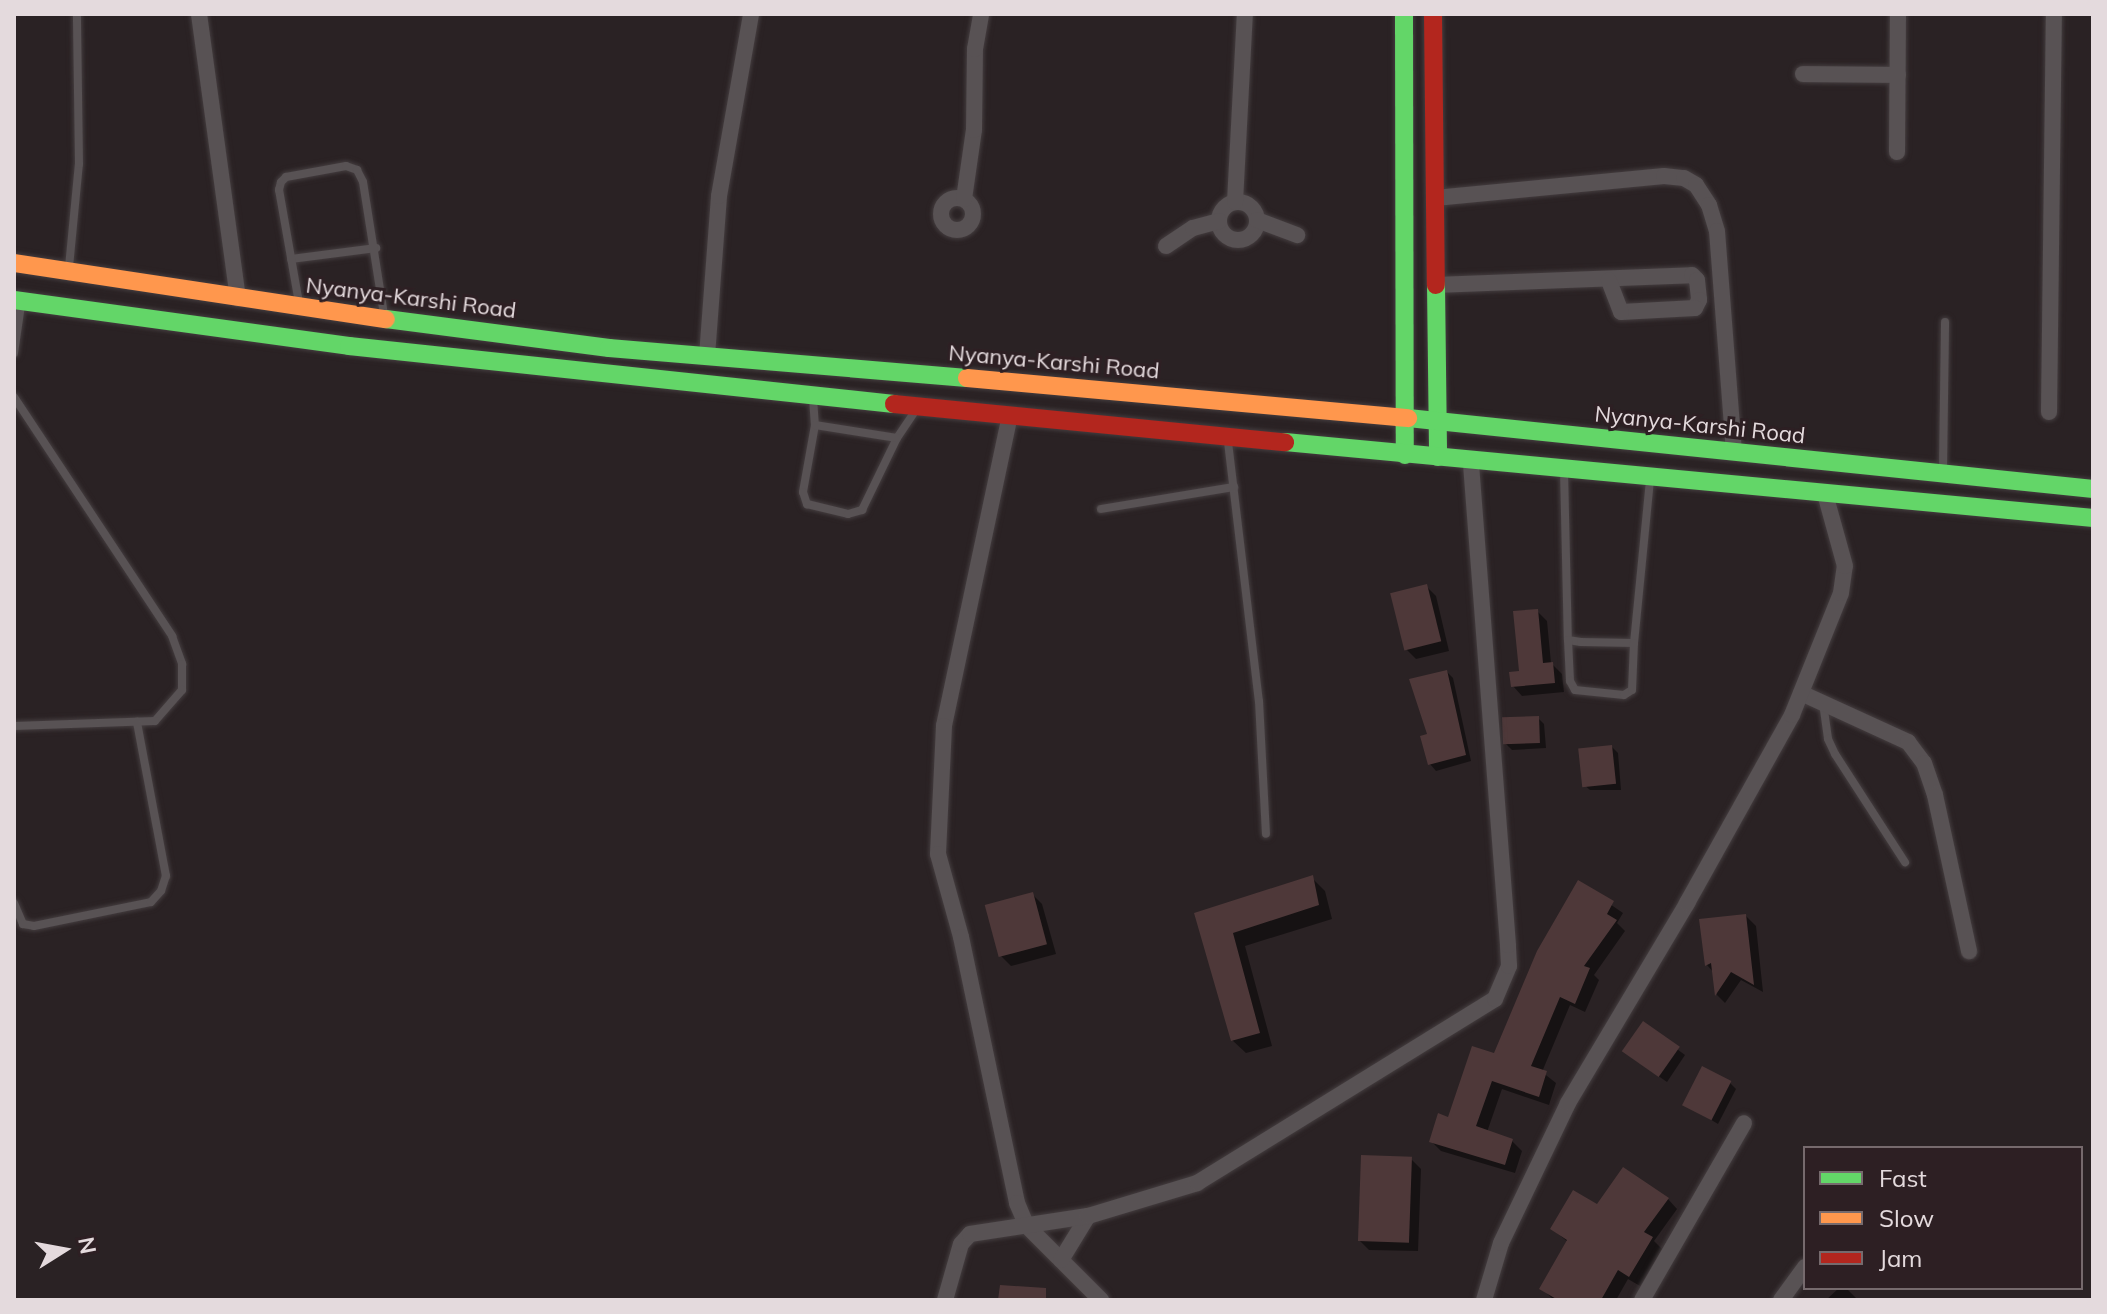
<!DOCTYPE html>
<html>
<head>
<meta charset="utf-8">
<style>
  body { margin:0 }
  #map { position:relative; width:2107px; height:1314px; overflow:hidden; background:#2a2224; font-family:Mulish,sans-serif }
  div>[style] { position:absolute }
  .shadow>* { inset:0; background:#0007 }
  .building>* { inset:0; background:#4e3839; transform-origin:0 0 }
  .roads { filter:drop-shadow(0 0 2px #443d3f) drop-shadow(0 0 2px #443d3f) }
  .lane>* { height:8px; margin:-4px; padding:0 4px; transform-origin:4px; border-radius:4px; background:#585254 }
  .street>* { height:16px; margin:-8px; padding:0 8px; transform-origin:8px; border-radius:8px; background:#585254 }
  .street>.ring { margin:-8px; padding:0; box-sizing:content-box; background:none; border:16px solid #585254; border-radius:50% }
  .fast>* { height:18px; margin:-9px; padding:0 9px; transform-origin:9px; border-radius:9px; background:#63d668 }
  .slow>* { height:18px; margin:-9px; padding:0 9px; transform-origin:9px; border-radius:9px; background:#ff974d }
  .jam>* { height:18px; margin:-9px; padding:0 9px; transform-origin:9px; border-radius:9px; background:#b3261e }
  span { translate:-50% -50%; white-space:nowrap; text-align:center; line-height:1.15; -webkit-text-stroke:6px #2d1f23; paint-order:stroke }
  .street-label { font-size:22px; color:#e4dadd }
  .frame { position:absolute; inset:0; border:16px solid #e4dadd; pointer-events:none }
  .legend { position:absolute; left:1803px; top:1146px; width:280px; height:144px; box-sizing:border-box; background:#2d1f23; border:2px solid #766a6d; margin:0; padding:10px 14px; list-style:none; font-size:24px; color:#e4dadd }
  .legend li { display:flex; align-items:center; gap:16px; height:40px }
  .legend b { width:40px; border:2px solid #766a6d }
  .north { position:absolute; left:24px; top:1210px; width:80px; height:80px; -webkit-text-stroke:6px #2d1f23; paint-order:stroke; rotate:79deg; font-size:22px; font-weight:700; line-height:32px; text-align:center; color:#e4dadd }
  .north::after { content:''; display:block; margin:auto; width:28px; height:36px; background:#e4dadd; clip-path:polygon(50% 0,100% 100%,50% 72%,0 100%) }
</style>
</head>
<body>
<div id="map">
  <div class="shadow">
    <i style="clip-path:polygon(1426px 586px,1436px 596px,1449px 651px,1416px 659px,1406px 649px)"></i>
    <i style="clip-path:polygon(1537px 611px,1547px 621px,1551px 663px,1562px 674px,1564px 692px,1522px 696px,1513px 686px,1521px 673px)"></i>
    <i style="clip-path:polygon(1447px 672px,1453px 678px,1471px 761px,1436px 771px,1430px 764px,1429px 736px)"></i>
    <i style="clip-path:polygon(1538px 718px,1544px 724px,1546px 748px,1512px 750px,1506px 744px)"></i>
    <i style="clip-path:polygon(1612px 747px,1618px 753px,1621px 790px,1590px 790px,1583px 784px)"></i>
    <i style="clip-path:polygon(1312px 878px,1325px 891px,1332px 919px,1245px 946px,1272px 1046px,1246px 1053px,1232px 1040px,1197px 915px)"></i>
    <i style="clip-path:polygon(1579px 883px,1623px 913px,1617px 923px,1625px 931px,1594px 975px,1599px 980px,1585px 1012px,1570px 1005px,1542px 1072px,1556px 1083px,1549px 1105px,1502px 1089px,1487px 1132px,1512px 1141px,1522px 1151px,1515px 1173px,1441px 1151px,1431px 1141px,1495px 1055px)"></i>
    <i style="clip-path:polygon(1032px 894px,1042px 904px,1056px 954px,1011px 966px,1001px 956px)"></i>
    <i style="clip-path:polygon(1746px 916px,1756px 926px,1763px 992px,1741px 980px,1725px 1003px,1717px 995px,1714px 973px,1707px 965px,1702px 921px)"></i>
    <i style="clip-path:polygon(1643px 1024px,1685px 1055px,1667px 1082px,1631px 1057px)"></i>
    <i style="clip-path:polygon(1730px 1083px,1736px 1089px,1718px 1124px,1685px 1104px)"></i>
    <i style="clip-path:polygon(1411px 1159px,1421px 1169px,1418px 1251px,1369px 1250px,1359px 1240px)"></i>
    <i style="clip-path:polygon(1668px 1199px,1677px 1209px,1654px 1241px,1662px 1249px,1640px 1286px,1628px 1279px,1616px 1300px,1554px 1300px,1541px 1288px,1568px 1242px,1552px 1229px,1597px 1206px)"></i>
    <i style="clip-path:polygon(1839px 1288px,1846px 1288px,1858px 1300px,1826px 1300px)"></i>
  </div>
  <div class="building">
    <i style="left:1427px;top:584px;width:59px;height:38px;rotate:76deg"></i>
    <i style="clip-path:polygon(1538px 609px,1543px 663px,1553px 662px,1555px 683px,1511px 687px,1509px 672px,1519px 671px,1513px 611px)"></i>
    <i style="clip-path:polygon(1447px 670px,1466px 755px,1428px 765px,1420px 736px,1427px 734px,1409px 679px)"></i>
    <i style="left:1539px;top:716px;width:27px;height:37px;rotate:88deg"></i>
    <i style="left:1612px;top:745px;width:39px;height:34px;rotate:84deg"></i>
    <i style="clip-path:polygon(1313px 875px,1319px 905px,1233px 933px,1260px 1033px,1231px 1041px,1194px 913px)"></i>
    <i style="clip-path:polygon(1578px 880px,1614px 901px,1607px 914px,1617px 920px,1584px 966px,1590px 968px,1575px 1004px,1560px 997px,1531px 1066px,1547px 1071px,1539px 1097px,1492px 1081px,1476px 1126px,1513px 1139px,1505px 1165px,1429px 1142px,1438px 1113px,1448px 1117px,1472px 1046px,1494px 1053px,1537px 951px)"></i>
    <i style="left:1033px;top:892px;width:54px;height:50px;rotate:75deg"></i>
    <i style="clip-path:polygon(1746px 914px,1754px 985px,1731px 972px,1715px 996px,1711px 963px,1705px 966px,1699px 919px)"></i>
    <i style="left:1643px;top:1021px;width:45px;height:37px;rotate:35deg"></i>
    <i style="left:1702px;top:1066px;width:33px;height:44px;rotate:27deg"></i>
    <i style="left:1361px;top:1155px;width:51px;height:86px;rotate:2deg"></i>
    <i style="clip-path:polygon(1623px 1167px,1669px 1198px,1644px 1232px,1653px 1237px,1629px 1277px,1618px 1270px,1601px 1300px,1558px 1300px,1539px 1289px,1567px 1240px,1550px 1229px,1573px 1190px,1597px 1204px)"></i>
    <i style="clip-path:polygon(1000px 1285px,1046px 1288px,1046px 1300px,998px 1300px)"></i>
  </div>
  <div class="roads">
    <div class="lane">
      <i style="left:291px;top:259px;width:86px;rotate:-7.4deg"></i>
      <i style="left:69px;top:267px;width:103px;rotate:-84.5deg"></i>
      <i style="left:79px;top:164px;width:150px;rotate:-90.8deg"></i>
      <i style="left:299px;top:303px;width:115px;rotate:-100deg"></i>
      <i style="left:279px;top:190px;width:8px;rotate:-76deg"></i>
      <i style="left:281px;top:182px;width:7px;rotate:-45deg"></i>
      <i style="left:286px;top:177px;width:61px;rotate:-10.4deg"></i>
      <i style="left:346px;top:166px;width:12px;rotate:20deg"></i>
      <i style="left:357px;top:170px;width:13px;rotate:63deg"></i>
      <i style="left:363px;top:182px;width:134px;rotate:81deg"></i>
      <i style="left:14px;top:353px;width:49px;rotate:-81.7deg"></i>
      <i style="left:14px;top:397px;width:287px;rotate:56.5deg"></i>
      <i style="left:172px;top:636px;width:30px;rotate:70deg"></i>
      <i style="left:182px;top:664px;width:26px;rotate:90deg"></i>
      <i style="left:182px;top:690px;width:41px;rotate:131.1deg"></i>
      <i style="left:155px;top:721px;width:141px;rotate:178deg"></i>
      <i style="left:813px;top:398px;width:27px;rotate:86deg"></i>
      <i style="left:815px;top:425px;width:68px;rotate:100.2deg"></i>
      <i style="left:803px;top:492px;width:13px;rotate:72deg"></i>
      <i style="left:807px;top:504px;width:42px;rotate:13.7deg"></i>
      <i style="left:848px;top:514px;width:15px;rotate:-16deg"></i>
      <i style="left:862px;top:510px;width:80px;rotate:-64.1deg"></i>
      <i style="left:897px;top:438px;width:34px;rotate:-56deg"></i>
      <i style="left:815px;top:425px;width:83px;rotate:9deg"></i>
      <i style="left:1228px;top:442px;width:261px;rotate:83.2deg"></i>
      <i style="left:1259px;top:701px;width:133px;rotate:87deg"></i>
      <i style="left:1943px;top:469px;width:147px;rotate:-89.2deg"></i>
      <i style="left:1564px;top:470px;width:170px;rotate:88.7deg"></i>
      <i style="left:1568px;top:640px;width:13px;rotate:9deg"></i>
      <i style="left:1581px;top:642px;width:53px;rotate:1.1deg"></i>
      <i style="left:1634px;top:643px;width:163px;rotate:-84.4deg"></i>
      <i style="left:1101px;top:509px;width:135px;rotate:-9.4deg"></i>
      <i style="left:1568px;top:640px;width:41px;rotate:87.2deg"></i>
      <i style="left:1570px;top:681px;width:10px;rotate:61deg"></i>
      <i style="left:1575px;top:690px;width:49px;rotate:5.8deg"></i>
      <i style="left:1624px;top:695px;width:9px;rotate:-32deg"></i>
      <i style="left:1632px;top:690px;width:47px;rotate:-87.6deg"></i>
      <i style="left:1823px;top:703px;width:36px;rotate:82deg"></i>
      <i style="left:1828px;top:739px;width:17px;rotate:65deg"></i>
      <i style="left:1835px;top:754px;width:129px;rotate:57.1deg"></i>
      <i style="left:14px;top:903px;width:23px;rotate:67deg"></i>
      <i style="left:23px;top:924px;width:11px;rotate:10deg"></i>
      <i style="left:34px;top:926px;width:119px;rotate:-11.6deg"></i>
      <i style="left:151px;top:902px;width:15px;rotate:-48deg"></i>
      <i style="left:161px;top:891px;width:16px;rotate:-72deg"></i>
      <i style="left:166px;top:876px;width:157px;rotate:-100.7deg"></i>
    </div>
    <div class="street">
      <i style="left:199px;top:14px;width:287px;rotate:82.2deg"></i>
      <i style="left:1803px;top:74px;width:95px;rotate:0.6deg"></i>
      <i style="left:1897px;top:152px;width:138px;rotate:-89.6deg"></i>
      <i class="ring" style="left:941px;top:198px;width:16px;height:16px"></i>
      <i style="left:1435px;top:198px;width:230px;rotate:-5.5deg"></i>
      <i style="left:1664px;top:176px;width:20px;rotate:6deg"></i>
      <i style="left:1684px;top:178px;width:14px;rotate:30deg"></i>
      <i style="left:1696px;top:185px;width:24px;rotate:57deg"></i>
      <i style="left:1709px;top:205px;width:27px;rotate:73deg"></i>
      <i style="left:1717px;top:231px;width:222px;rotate:85.6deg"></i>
      <i style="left:964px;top:199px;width:70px;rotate:-81.8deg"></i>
      <i style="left:974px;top:130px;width:81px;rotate:-89.3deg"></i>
      <i style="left:975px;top:49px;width:36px;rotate:-80deg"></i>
      <i class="ring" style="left:1219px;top:202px;width:22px;height:22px"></i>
      <i style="left:1235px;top:202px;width:188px;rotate:-87deg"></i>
      <i style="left:1257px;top:220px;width:43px;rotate:20.6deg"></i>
      <i style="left:1166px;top:246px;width:32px;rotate:-34deg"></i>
      <i style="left:1193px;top:228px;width:27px;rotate:-15deg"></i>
      <i style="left:1435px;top:285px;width:257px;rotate:-2.2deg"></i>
      <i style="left:1692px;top:275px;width:7px;rotate:45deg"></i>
      <i style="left:1697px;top:280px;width:20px;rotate:84deg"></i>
      <i style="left:1699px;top:300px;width:9px;rotate:117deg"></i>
      <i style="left:1695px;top:308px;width:74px;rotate:176.9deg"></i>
      <i style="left:1621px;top:312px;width:34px;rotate:-111deg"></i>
      <i style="left:707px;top:356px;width:160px;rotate:-85.7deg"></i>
      <i style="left:719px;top:196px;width:185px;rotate:-80deg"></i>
      <i style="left:2049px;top:412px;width:398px;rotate:-89.3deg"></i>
      <i style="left:1010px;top:415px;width:318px;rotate:102deg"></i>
      <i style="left:944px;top:726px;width:128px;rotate:92.7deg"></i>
      <i style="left:938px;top:854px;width:86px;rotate:74.5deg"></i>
      <i style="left:961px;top:937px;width:272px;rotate:78.1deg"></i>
      <i style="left:1017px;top:1203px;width:25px;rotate:67deg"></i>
      <i style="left:1027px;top:1226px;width:105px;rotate:45deg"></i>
      <i style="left:1801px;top:693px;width:118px;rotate:24.6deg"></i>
      <i style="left:1908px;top:742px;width:26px;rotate:53deg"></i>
      <i style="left:1924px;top:763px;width:34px;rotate:71deg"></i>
      <i style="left:1935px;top:795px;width:160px;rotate:77.7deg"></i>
      <i style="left:1061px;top:1260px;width:52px;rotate:-58.5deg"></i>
      <i style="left:945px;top:1300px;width:58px;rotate:-74.1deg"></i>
      <i style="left:961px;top:1244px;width:13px;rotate:-48deg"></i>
      <i style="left:970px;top:1234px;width:119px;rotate:-8.7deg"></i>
      <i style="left:1088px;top:1216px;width:114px;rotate:-16.8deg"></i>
      <i style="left:1197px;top:1183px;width:350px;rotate:-31.7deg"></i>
      <i style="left:1495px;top:999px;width:36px;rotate:-67deg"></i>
      <i style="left:1509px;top:966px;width:21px;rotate:-93deg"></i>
      <i style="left:1508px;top:945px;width:486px;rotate:-94.4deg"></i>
      <i style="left:1484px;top:1300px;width:59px;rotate:-73.4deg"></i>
      <i style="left:1501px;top:1243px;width:155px;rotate:-64.4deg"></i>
      <i style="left:1568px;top:1103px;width:233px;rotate:-59.2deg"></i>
      <i style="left:1687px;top:903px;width:215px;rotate:-60.8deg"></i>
      <i style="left:1792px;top:715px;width:131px;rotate:-68.1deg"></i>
      <i style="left:1841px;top:593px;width:27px;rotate:-82deg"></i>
      <i style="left:1845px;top:566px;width:75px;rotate:-105.5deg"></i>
      <i style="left:1642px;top:1300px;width:204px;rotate:-60deg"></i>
      <i style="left:1781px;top:1300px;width:41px;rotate:-54deg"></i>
    </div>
    <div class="fast">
      <i style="left:1404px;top:14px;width:441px;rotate:89.9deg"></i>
      <i style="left:1436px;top:285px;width:172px;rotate:89.3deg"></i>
      <i style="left:14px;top:300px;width:338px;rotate:7.8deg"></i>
      <i style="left:349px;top:346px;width:548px;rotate:6.07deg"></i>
      <i style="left:386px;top:319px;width:225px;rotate:7.4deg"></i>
      <i style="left:609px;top:348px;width:359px;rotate:4.8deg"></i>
      <i style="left:1408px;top:418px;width:689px;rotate:5.92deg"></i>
      <i style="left:1285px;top:442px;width:812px;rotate:5.37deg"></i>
    </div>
    <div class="slow">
      <i style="left:14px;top:263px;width:376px;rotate:8.6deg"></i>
      <i style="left:967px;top:378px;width:443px;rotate:5.2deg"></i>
    </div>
    <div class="jam">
      <i style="left:1433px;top:14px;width:271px;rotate:89.4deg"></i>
      <i style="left:894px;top:404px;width:393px;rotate:5.6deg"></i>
    </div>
  </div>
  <div class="street-label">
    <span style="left:411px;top:298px;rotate:7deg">Nyanya-Karshi Road</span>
    <span style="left:1054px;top:362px;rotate:5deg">Nyanya-Karshi Road</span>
    <span style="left:1700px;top:425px;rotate:6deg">Nyanya-Karshi Road</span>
  </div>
  <div class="frame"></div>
  <ul class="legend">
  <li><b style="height:10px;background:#63d668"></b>Fast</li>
  <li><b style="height:10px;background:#ff974d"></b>Slow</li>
  <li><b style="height:10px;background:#b3261e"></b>Jam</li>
  </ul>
  <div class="north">N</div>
</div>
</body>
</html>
